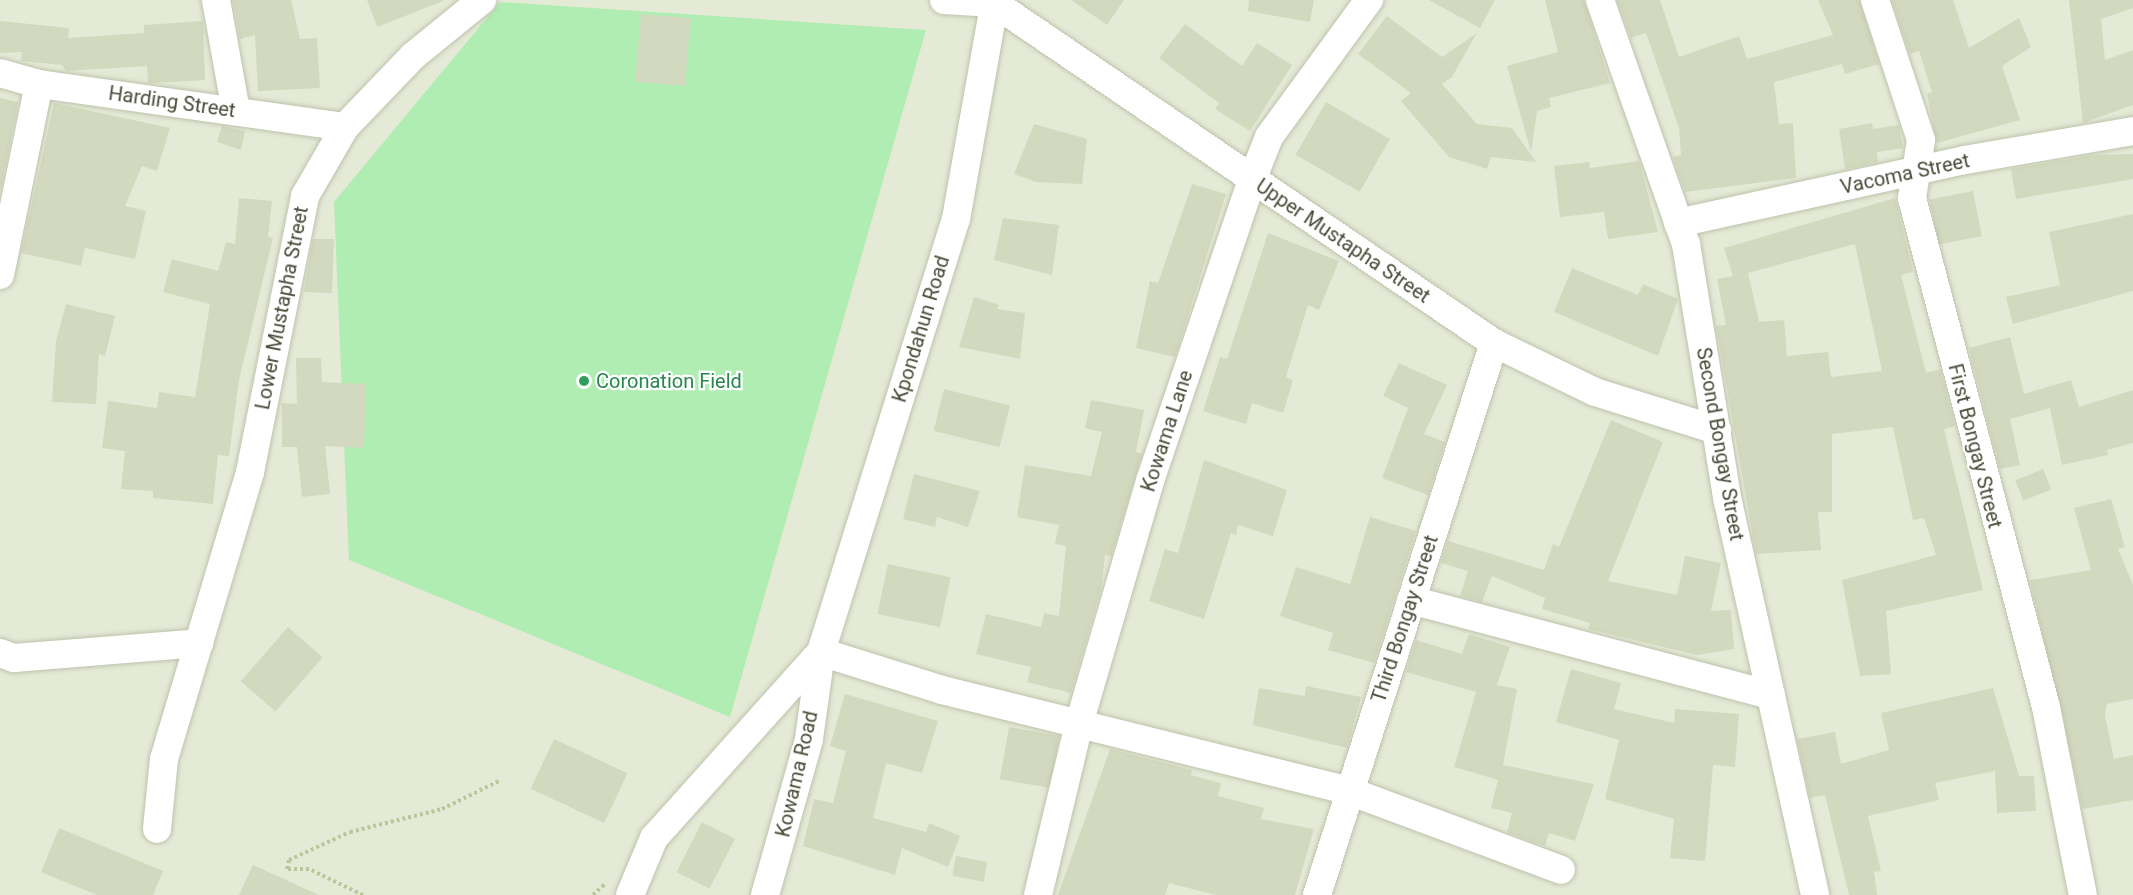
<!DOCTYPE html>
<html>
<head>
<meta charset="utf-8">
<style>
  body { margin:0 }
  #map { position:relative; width:2133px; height:895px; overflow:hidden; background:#f2f6e9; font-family:Roboto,sans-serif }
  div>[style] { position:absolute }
  .residential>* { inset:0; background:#e5ead7; transform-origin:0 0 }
  .green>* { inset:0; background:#afedb2 }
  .building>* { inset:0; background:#d3d9be; transform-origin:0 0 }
  .path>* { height:4px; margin-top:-2px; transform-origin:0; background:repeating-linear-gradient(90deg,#bbc69b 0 3px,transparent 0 6px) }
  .roads { filter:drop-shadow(0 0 2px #bdc3ab) drop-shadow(0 0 2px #bdc3ab) }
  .street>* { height:28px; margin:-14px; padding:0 14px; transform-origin:14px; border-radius:14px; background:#fff }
  .dots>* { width:16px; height:16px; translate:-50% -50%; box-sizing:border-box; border:3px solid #fff; border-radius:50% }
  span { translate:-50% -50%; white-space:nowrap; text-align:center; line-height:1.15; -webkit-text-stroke:4.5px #fff; paint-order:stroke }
  .street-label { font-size:20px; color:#474b37 }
  .leisure-label { font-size:20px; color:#27864d }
  .left { translate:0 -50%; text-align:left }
</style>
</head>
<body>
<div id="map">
  <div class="residential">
    <i style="left:0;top:0;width:2133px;height:895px"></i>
  </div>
  <div class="green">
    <i style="clip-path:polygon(500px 2px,926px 30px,730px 717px,349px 560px,334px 202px)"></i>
  </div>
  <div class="building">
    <i style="clip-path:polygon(233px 0,291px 0,300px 39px,317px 38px,320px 88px,258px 91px,255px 35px,240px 39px)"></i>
    <i style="clip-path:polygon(367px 0,443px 0,443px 1px,377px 27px)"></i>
    <i style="clip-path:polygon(1071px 0,1124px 0,1107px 25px)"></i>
    <i style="clip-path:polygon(1249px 0,1314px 0,1310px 22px,1248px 11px)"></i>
    <i style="clip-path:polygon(1429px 0,1495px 0,1480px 28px)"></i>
    <i style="clip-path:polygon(1545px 0,1584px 0,1610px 83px,1549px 98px,1551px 107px,1537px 111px,1531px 152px,1507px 66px,1558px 52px)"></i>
    <i style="clip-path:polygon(1617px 0,1660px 0,1679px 57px,1739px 36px,1747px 59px,1833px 35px,1818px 0,1859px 0,1879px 64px,1845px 74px,1842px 64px,1774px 82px,1779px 124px,1793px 123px,1796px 178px,1685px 192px,1673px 157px,1681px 155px,1679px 128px,1646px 33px,1631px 38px)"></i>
    <i style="clip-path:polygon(1892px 0,1953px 0,1969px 48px,2019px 18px,2031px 47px,2002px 66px,2020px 120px,1937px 143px,1927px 94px,1932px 92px,1919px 51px,1910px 54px)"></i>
    <i style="clip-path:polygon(2069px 0,2133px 0,2133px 8px,2101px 19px,2105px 60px,2133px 50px,2133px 105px,2083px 123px)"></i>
    <i style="left:641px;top:14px;width:50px;height:68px;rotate:5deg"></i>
    <i style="clip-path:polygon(1387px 16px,1442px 57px,1477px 33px,1452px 77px,1442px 84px,1477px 124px,1512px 128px,1536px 162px,1491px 157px,1487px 169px,1449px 157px,1401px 101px,1411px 93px,1358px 54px)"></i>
    <i style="clip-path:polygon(0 21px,69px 28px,68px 38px,144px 33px,144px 25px,203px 21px,205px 80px,154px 83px,148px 83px,147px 66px,66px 71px,62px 65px,21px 61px,22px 52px,0 53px)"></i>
    <i style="clip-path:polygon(1185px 24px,1242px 66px,1257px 43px,1292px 65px,1250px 131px,1215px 109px,1219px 103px,1159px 58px)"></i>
    <i style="clip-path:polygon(0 98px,18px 102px,0 193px)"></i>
    <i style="left:1326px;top:102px;width:74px;height:61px;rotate:30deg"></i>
    <i style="clip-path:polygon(54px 103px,170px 128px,157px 171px,142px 166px,125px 206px,146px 211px,135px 259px,85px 248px,81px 266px,21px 253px)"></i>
    <i style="clip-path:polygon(1872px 123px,1873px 129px,1899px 125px,1903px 148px,1877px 152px,1878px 162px,1845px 169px,1839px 129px)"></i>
    <i style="clip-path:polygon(1034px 124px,1087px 139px,1082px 184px,1036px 182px,1014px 174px)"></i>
    <i style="clip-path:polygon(222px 126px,245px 131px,241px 150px,217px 142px)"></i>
    <i style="clip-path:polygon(2133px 154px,2133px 179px,2016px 199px,2011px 169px,2093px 155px)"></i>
    <i style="clip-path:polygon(1639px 161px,1658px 232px,1608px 239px,1604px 212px,1560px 217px,1554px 166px,1589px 162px,1590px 168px)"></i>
    <i style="clip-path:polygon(1192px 184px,1226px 194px,1175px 357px,1136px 348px,1150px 281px,1158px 283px)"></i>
    <i style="left:1973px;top:191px;width:46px;height:44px;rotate:79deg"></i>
    <i style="clip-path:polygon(239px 198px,272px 201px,268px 237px,273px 238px,239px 380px,229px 456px,218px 455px,213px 504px,153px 498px,153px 491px,121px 489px,125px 451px,102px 448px,108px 401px,157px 408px,159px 392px,195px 397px,210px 304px,163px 292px,172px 259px,218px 271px,226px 242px,235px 244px)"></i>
    <i style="clip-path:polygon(evenodd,1895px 198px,1913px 272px,1901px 275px,1926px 373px,1940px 369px,1955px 426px,1944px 429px,1983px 590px,1886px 611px,1891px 674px,1860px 676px,1842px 580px,1936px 555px,1924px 518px,1913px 520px,1893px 427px,1832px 434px,1832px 512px,1818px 512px,1821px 550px,1756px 554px,1716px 326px,1726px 325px,1717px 279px,1733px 276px,1724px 248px,1895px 198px,1855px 244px,1882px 371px,1831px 377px,1828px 352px,1787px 356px,1784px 320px,1759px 322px,1748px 273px,1855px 244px)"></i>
    <i style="clip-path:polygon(2133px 214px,2133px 291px,2013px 324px,2006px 297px,2060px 285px,2049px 232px)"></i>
    <i style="clip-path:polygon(1003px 218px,1059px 225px,1052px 275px,994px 260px)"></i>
    <i style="clip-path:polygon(1268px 233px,1339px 261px,1319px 310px,1308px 305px,1286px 377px,1293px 380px,1283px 413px,1252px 403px,1246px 424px,1203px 411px,1220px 357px,1227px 359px)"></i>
    <i style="clip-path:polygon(313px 239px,334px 239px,332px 293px,304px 292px)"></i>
    <i style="clip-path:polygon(1572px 268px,1638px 295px,1643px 284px,1678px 299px,1658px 356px,1554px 312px)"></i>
    <i style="clip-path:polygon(974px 297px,999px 305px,997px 309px,1025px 313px,1020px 359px,959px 347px)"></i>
    <i style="clip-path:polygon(66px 304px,115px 316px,105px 356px,99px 354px,96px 404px,52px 402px,56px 341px)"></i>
    <i style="clip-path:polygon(2010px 337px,2024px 394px,2071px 380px,2079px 407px,2133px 390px,2133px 443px,2107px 450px,2108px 455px,2062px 465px,2050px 408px,2010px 419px,2020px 465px,2000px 469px,1969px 348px)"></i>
    <i style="clip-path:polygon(296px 358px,321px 358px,322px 382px,366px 384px,364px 448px,325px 446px,330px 494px,302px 497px,297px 447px,282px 447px,282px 403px,297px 404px)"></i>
    <i style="clip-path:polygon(1399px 363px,1447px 385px,1424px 434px,1445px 442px,1428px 495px,1382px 478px,1408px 408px,1383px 396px)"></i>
    <i style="left:944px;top:389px;width:68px;height:43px;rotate:14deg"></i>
    <i style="clip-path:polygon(1091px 400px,1144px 410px,1136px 452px,1142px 454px,1111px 556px,1105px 555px,1101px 589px,1071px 693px,1027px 682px,1031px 667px,976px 654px,986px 614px,1041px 627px,1044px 613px,1059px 616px,1066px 546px,1055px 544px,1059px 525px,1017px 517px,1025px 465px,1091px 476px,1102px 432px,1085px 428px)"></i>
    <i style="clip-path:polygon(1611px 420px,1663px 442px,1608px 581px,1677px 595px,1685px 556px,1721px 563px,1711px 611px,1731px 610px,1734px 649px,1697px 655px,1588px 629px,1590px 623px,1542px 609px,1545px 598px,1492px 576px,1482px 602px,1460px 596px,1468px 571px,1441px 563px,1448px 541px,1544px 570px,1553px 544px,1559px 547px)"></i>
    <i style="clip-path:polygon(1204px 460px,1287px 490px,1273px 536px,1238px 525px,1236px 535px,1231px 533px,1204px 619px,1149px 601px,1165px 549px,1178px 553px)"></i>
    <i style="left:2043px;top:469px;width:22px;height:30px;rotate:68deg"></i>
    <i style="clip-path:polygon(914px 474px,980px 491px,968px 527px,937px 517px,935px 527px,903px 519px)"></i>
    <i style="clip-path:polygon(2111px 499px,2125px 547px,2118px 549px,2133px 585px,2133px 699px,2107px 704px,2105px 715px,2114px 759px,2133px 755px,2133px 800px,2083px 809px,2030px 580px,2091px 570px,2074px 508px)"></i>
    <i style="clip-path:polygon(1370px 517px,1416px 531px,1374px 663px,1328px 650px,1333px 633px,1280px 616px,1296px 567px,1350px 584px)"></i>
    <i style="left:888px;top:564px;width:64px;height:51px;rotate:12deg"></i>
    <i style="left:288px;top:627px;width:46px;height:72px;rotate:41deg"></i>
    <i style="clip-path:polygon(1469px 634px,1510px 647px,1497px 685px,1517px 689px,1503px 765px,1594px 784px,1575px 841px,1549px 833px,1545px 846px,1507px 832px,1512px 813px,1491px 808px,1498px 780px,1454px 767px,1476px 692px,1406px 672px,1416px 640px,1462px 654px)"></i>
    <i style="clip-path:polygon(1571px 669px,1621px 683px,1614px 709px,1674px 723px,1675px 709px,1739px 714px,1735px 767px,1713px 765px,1705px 861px,1670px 858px,1674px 819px,1605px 799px,1619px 740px,1556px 722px)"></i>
    <i style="clip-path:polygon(1306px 686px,1361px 697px,1347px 748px,1253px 725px,1259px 688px,1305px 696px)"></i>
    <i style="clip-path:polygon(1993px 688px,2019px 776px,2034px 776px,2036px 811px,1997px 813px,1995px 771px,1935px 783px,1939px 800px,1868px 816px,1881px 871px,1874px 872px,1877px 895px,1849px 895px,1825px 795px,1810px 798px,1797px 739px,1835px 732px,1841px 764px,1889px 750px,1881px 713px)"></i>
    <i style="clip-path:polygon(845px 694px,938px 721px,922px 773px,886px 763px,873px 818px,926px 832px,929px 823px,960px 836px,948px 867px,902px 848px,895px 875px,803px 846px,814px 799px,833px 803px,846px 751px,830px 746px)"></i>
    <i style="left:1009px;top:727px;width:51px;height:53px;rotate:10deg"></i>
    <i style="left:554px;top:739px;width:81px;height:55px;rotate:25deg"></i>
    <i style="clip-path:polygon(1110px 749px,1192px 770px,1191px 775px,1221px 783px,1218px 796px,1264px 808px,1261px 819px,1314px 829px,1295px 895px,1216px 895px,1169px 883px,1165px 895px,1058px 895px)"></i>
    <i style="left:702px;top:822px;width:37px;height:56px;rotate:27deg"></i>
    <i style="clip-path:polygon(59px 828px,163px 871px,153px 895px,97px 895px,41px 872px)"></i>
    <i style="left:956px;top:856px;width:32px;height:20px;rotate:11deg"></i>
    <i style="clip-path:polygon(253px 865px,319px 895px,239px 895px)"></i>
  </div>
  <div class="path">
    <i style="left:363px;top:895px;width:60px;rotate:-154.3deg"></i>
    <i style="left:309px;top:869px;width:22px;rotate:180deg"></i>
    <i style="left:287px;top:869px;width:9px;rotate:-77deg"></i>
    <i style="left:289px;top:860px;width:67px;rotate:-24.7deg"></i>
    <i style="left:350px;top:832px;width:95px;rotate:-14deg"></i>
    <i style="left:442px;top:809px;width:64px;rotate:-26.2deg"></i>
    <i style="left:593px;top:895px;width:18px;rotate:-43deg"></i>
  </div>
  <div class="roads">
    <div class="street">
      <i style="left:216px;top:0;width:113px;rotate:79.8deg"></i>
      <i style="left:944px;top:0;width:50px;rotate:3.4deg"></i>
      <i style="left:1600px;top:0;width:259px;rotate:70.6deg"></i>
      <i style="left:1686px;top:244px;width:261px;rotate:80.8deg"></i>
      <i style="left:1728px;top:502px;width:403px;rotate:77.5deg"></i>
      <i style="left:1875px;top:0;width:147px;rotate:71.8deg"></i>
      <i style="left:1921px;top:140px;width:59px;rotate:98.8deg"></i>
      <i style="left:1912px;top:198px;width:526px;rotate:75.25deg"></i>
      <i style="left:2046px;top:707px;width:192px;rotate:78.9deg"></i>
      <i style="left:994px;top:3px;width:605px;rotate:34.22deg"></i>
      <i style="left:1494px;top:343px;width:112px;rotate:25.9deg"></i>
      <i style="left:1595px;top:392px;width:128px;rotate:17.3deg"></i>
      <i style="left:0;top:73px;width:41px;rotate:15.8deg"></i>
      <i style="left:39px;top:84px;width:309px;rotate:8deg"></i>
      <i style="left:1678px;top:223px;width:294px;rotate:-12.4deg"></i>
      <i style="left:1965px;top:160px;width:170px;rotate:-9.8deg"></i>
      <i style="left:0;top:275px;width:195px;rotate:-78.5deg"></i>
      <i style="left:1411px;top:600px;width:372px;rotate:14.8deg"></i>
      <i style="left:821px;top:652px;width:127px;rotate:17.4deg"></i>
      <i style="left:942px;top:690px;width:419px;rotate:13.9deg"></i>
      <i style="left:1349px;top:791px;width:226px;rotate:20.4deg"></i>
      <i style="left:0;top:653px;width:15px;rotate:20deg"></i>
      <i style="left:14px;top:658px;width:186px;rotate:-4.6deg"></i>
      <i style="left:157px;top:829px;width:70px;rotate:-84.3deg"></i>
      <i style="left:164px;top:759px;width:300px;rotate:-73.3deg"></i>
      <i style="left:250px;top:472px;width:281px;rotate:-78.7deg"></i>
      <i style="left:305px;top:196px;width:80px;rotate:-59.9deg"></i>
      <i style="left:345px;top:127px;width:98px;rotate:-46.2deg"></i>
      <i style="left:413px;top:56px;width:89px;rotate:-39.1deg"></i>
      <i style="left:630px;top:895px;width:62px;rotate:-67.2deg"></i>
      <i style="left:654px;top:838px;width:250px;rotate:-48.1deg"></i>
      <i style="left:765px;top:895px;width:162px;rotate:-74.2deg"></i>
      <i style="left:809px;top:739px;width:88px;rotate:-82.1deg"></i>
      <i style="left:821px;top:652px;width:454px;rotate:-72.7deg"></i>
      <i style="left:956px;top:219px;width:222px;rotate:-79.9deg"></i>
      <i style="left:1038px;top:895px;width:176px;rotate:-76.5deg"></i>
      <i style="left:1079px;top:724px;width:253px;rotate:-73.7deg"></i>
      <i style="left:1150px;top:481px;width:318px;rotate:-71.3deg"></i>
      <i style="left:1252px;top:180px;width:46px;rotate:-68.4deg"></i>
      <i style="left:1269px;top:137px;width:170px;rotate:-53.9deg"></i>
      <i style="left:1317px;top:895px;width:580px;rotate:-72.22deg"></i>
    </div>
  </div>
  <div class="dots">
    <i style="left:584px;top:381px;background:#2e9e5b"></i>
  </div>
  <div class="street-label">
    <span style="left:172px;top:102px;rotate:8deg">Harding Street</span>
    <span style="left:1905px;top:174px;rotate:-12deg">Vacoma Street</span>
    <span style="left:1343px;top:241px;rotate:34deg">Upper Mustapha Street</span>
    <span style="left:282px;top:308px;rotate:-79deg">Lower Mustapha Street</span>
    <span style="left:921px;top:329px;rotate:-73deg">Kpondahun Road</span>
    <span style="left:1167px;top:431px;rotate:-72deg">Kowama Lane</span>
    <span style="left:1720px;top:444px;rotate:80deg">Second Bongay Street</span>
    <span style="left:1975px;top:446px;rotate:76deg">First Bongay Street</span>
    <span style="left:1405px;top:619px;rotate:-72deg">Third Bongay Street</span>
    <span style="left:797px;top:774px;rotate:-77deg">Kowama Road</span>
  </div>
  <div class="leisure-label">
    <span class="left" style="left:596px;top:381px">Coronation Field</span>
  </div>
</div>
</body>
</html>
